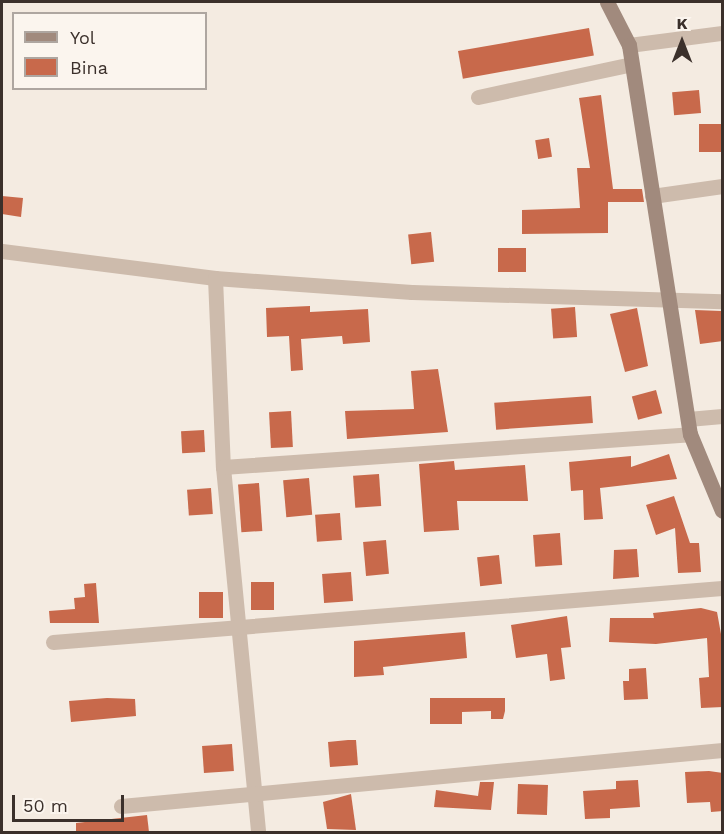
<!DOCTYPE html>
<html>
<head>
<meta charset="utf-8">
<style>
  body { margin:0 }
  #map { position:relative; width:724px; height:834px; overflow:hidden; background:#f4ebe1; font-family:"Work Sans",sans-serif }
  div>[style] { position:absolute }
  .building>* { inset:0; background:#c8694b; transform-origin:0 0 }
  .street>* { height:15px; margin:-7.5px; padding:0 7.5px; transform-origin:7.5px; border-radius:7.5px; background:#cdbbac }
  .secondary>* { height:15px; margin:-7.5px; padding:0 7.5px; transform-origin:7.5px; border-radius:7.5px; background:#a18a7d }
  span { translate:-50% -50%; white-space:nowrap; text-align:center; line-height:1.15; -webkit-text-stroke:4.5px #fbf5ee; paint-order:stroke }
  .frame { position:absolute; inset:0; border:3px solid #3b302b; pointer-events:none }
  .legend { position:absolute; left:12px; top:12px; width:195px; height:78px; box-sizing:border-box; background:#fbf5ee; border:2px solid #aea6a0; margin:0; padding:8px 10px; list-style:none; font-size:18px; color:#3b302b }
  .legend li { display:flex; align-items:center; gap:12px; height:30px }
  .legend b { width:30px; border:2px solid #aea6a0 }
  .north { position:absolute; left:652px; top:12px; width:60px; height:60px; -webkit-text-stroke:4px #fbf5ee; paint-order:stroke; rotate:0deg; font-size:16px; font-weight:700; line-height:24px; text-align:center; color:#3b302b }
  .north::after { content:''; display:block; margin:auto; width:21px; height:27px; background:#3b302b; clip-path:polygon(50% 0,100% 100%,50% 72%,0 100%) }
  .scale { position:absolute; left:12px; top:795px; width:112px; height:27px; box-sizing:border-box; border:3px solid #3b302b; border-top:0; padding-left:8px; font-size:18px; line-height:21px; white-space:nowrap; color:#3b302b; -webkit-text-stroke:4px #fbf5ee; paint-order:stroke }
</style>
</head>
<body>
<div id="map">
  <div class="building">
    <i style="left:589px;top:28px;width:28px;height:133px;rotate:80deg"></i>
    <i style="left:699px;top:90px;width:23px;height:27px;rotate:85deg"></i>
    <i style="clip-path:polygon(601px 95px,613px 189px,642px 189px,644px 202px,608px 202px,608px 233px,522px 234px,522px 210px,580px 208px,577px 168px,590px 168px,579px 98px)"></i>
    <i style="left:723px;top:124px;width:28px;height:24px;rotate:90deg"></i>
    <i style="left:549px;top:138px;width:19px;height:14px;rotate:81deg"></i>
    <i style="clip-path:polygon(2px 196px,23px 198px,21px 217px,2px 214px)"></i>
    <i style="left:431px;top:232px;width:30px;height:23px;rotate:84deg"></i>
    <i style="left:498px;top:248px;width:28px;height:24px"></i>
    <i style="clip-path:polygon(310px 306px,310px 312px,368px 309px,370px 342px,343px 344px,342px 336px,301px 339px,303px 370px,291px 371px,289px 336px,267px 337px,266px 308px)"></i>
    <i style="left:575px;top:307px;width:30px;height:24px;rotate:86deg"></i>
    <i style="clip-path:polygon(637px 308px,648px 366px,625px 372px,610px 314px)"></i>
    <i style="clip-path:polygon(695px 310px,721px 311px,723px 341px,700px 344px)"></i>
    <i style="clip-path:polygon(438px 369px,448px 432px,347px 439px,345px 411px,414px 409px,411px 371px)"></i>
    <i style="left:656px;top:390px;width:24px;height:25px;rotate:75deg"></i>
    <i style="left:591px;top:396px;width:27px;height:97px;rotate:86deg"></i>
    <i style="left:291px;top:411px;width:36px;height:22px;rotate:87deg"></i>
    <i style="left:204px;top:430px;width:22px;height:23px;rotate:87deg"></i>
    <i style="clip-path:polygon(669px 454px,677px 479px,600px 488px,603px 519px,584px 520px,583px 490px,571px 491px,569px 462px,631px 456px,631px 467px)"></i>
    <i style="clip-path:polygon(454px 461px,455px 470px,525px 465px,528px 501px,457px 501px,459px 530px,424px 532px,419px 464px)"></i>
    <i style="left:379px;top:474px;width:32px;height:26px;rotate:86deg"></i>
    <i style="left:309px;top:478px;width:37px;height:26px;rotate:85deg"></i>
    <i style="left:259px;top:483px;width:48px;height:21px;rotate:86deg"></i>
    <i style="left:211px;top:488px;width:26px;height:24px;rotate:86deg"></i>
    <i style="clip-path:polygon(674px 496px,690px 543px,699px 543px,701px 572px,678px 573px,675px 528px,656px 535px,646px 505px)"></i>
    <i style="left:340px;top:513px;width:27px;height:25px;rotate:86deg"></i>
    <i style="left:560px;top:533px;width:32px;height:27px;rotate:86deg"></i>
    <i style="left:386px;top:540px;width:34px;height:23px;rotate:85deg"></i>
    <i style="clip-path:polygon(637px 549px,639px 577px,613px 579px,614px 550px)"></i>
    <i style="left:499px;top:555px;width:29px;height:22px;rotate:84deg"></i>
    <i style="left:351px;top:572px;width:29px;height:29px;rotate:86deg"></i>
    <i style="left:274px;top:582px;width:28px;height:23px;rotate:90deg"></i>
    <i style="clip-path:polygon(96px 583px,99px 623px,50px 623px,49px 611px,75px 609px,74px 598px,85px 597px,84px 584px)"></i>
    <i style="left:223px;top:592px;width:26px;height:24px;rotate:90deg"></i>
    <i style="clip-path:polygon(701px 608px,717px 612px,723px 645px,723px 707px,701px 708px,699px 678px,709px 677px,707px 638px,656px 644px,609px 642px,610px 618px,654px 618px,653px 613px)"></i>
    <i style="clip-path:polygon(567px 616px,571px 647px,561px 648px,565px 679px,550px 681px,547px 654px,516px 658px,511px 625px)"></i>
    <i style="clip-path:polygon(465px 632px,467px 658px,383px 667px,384px 675px,354px 677px,354px 641px)"></i>
    <i style="clip-path:polygon(646px 668px,648px 699px,624px 700px,623px 681px,629px 681px,629px 669px)"></i>
    <i style="clip-path:polygon(107px 698px,135px 699px,136px 716px,71px 722px,69px 701px)"></i>
    <i style="clip-path:polygon(430px 698px,505px 698px,505px 711px,503px 719px,491px 719px,491px 711px,462px 712px,462px 724px,430px 724px)"></i>
    <i style="clip-path:polygon(348px 740px,356px 740px,358px 765px,330px 767px,328px 742px)"></i>
    <i style="left:232px;top:744px;width:27px;height:30px;rotate:86deg"></i>
    <i style="clip-path:polygon(709px 771px,723px 773px,723px 811px,711px 812px,710px 802px,687px 803px,685px 772px)"></i>
    <i style="clip-path:polygon(638px 780px,640px 807px,610px 809px,610px 818px,585px 819px,583px 791px,616px 789px,616px 781px)"></i>
    <i style="clip-path:polygon(480px 782px,494px 782px,491px 810px,434px 807px,436px 790px,478px 796px)"></i>
    <i style="left:518px;top:784px;width:30px;height:30px;rotate:2deg"></i>
    <i style="clip-path:polygon(351px 794px,356px 830px,327px 829px,323px 802px)"></i>
    <i style="clip-path:polygon(147px 815px,149px 832px,76px 832px,76px 823px)"></i>
  </div>
  <div class="street">
    <i style="left:629px;top:45px;width:94px;rotate:-7.4deg"></i>
    <i style="left:478px;top:97px;width:157px;rotate:-12.1deg"></i>
    <i style="left:652px;top:196px;width:71px;rotate:-8.1deg"></i>
    <i style="left:2px;top:251px;width:215px;rotate:7.2deg"></i>
    <i style="left:215px;top:278px;width:197px;rotate:4.1deg"></i>
    <i style="left:412px;top:292px;width:310px;rotate:1.7deg"></i>
    <i style="left:215px;top:278px;width:189px;rotate:87.6deg"></i>
    <i style="left:223px;top:467px;width:367px;rotate:84.5deg"></i>
    <i style="left:688px;top:419px;width:34px;rotate:-5deg"></i>
    <i style="left:223px;top:467px;width:468px;rotate:-4deg"></i>
    <i style="left:53px;top:642px;width:671px;rotate:-4.61deg"></i>
    <i style="left:121px;top:806px;width:604px;rotate:-5.32deg"></i>
  </div>
  <div class="secondary">
    <i style="left:607px;top:2px;width:48px;rotate:62.9deg"></i>
    <i style="left:629px;top:45px;width:394px;rotate:81.1deg"></i>
    <i style="left:690px;top:434px;width:83px;rotate:67.4deg"></i>
  </div>
  <div class="frame"></div>
  <ul class="legend">
  <li><b style="height:8px;background:#a18a7d"></b>Yol</li>
  <li><b style="height:16px;background:#c8694b"></b>Bina</li>
  </ul>
  <div class="north">K</div>
  <div class="scale">50 m</div>
</div>
</body>
</html>
